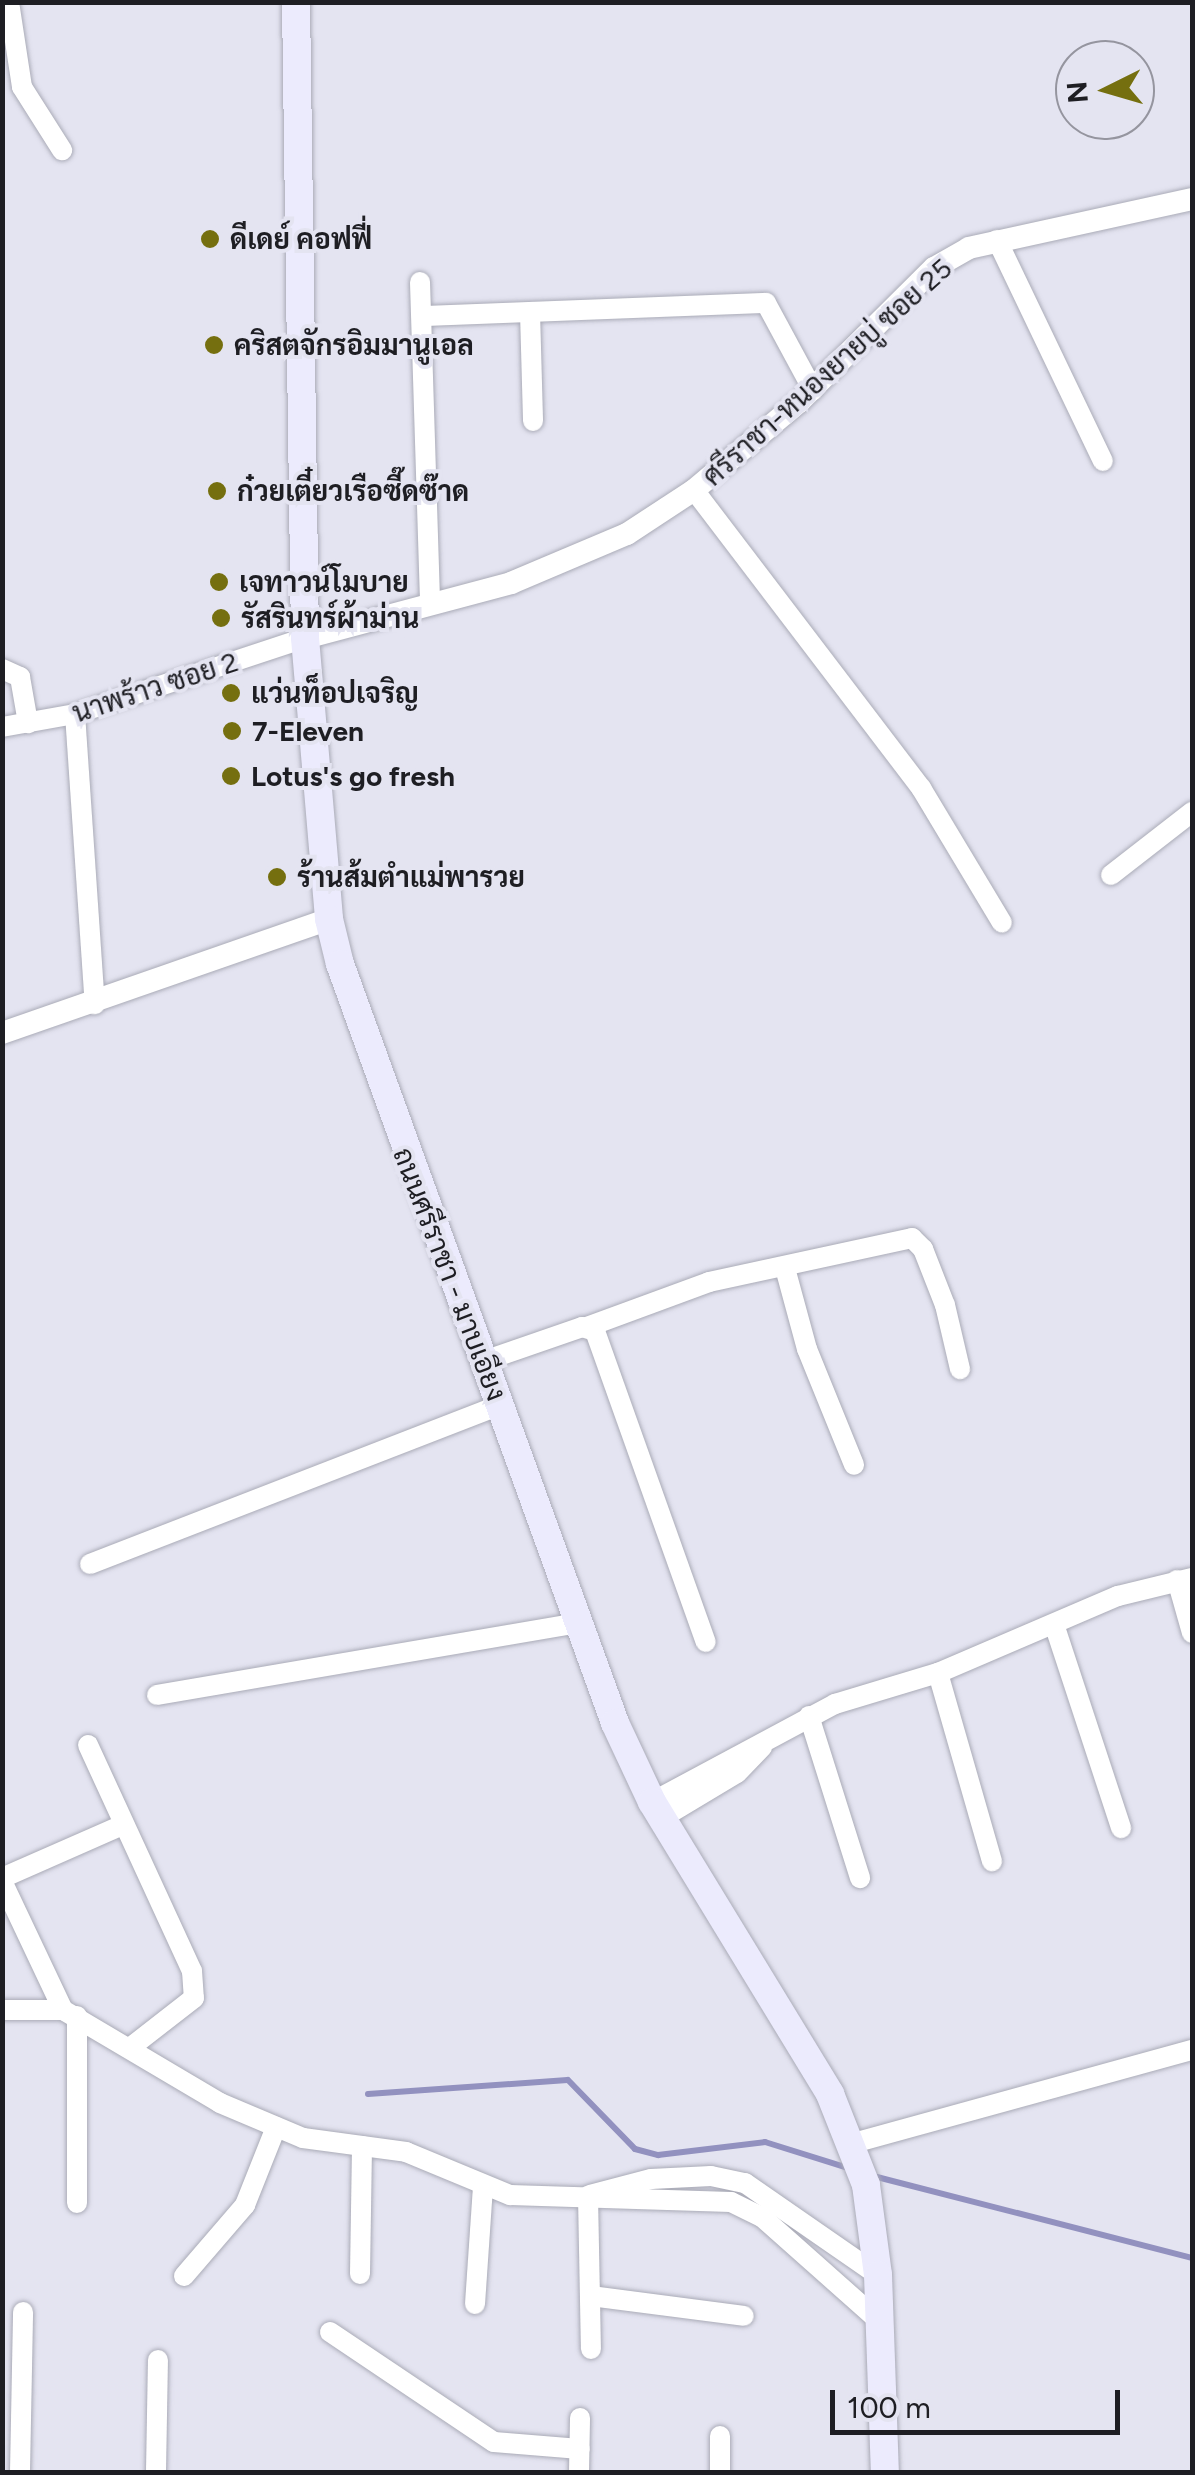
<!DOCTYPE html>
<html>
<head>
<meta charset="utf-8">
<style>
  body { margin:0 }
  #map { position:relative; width:1195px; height:2475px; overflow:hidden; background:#e4e4f1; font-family:Figtree,Sarabun,sans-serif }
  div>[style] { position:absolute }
  .stream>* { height:6px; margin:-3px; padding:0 3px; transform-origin:3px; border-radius:3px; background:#9291bf }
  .roads { filter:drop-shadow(0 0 2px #aaabb7) drop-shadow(0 0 2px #aaabb7) }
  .minor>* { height:20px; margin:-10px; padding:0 10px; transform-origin:10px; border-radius:10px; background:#fff }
  .tertiary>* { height:22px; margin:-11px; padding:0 11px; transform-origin:11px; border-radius:11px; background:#fff }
  .secondary>* { height:28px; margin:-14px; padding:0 14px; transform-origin:14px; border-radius:14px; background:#ecebfd }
  .dots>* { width:28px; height:28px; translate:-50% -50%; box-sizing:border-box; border:5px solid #e4e4f1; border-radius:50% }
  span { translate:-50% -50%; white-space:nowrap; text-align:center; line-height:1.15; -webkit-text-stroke:8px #e4e4f1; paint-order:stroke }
  .poi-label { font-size:28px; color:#1e1e23; font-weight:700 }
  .left { translate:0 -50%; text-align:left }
  .street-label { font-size:28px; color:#1e1e23 }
  .frame { position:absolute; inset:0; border:5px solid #1e1e23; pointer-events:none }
  .north { position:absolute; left:1055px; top:40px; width:100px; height:100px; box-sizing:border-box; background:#e4e4f1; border:2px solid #95959f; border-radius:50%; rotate:265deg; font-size:28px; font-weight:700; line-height:40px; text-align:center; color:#1e1e23 }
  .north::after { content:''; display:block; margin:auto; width:35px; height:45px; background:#756f0f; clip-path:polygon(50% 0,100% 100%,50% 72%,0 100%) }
  .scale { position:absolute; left:830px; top:2390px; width:290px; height:45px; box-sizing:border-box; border:5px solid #1e1e23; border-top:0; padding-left:12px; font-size:30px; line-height:35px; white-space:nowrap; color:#1e1e23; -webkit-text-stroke:8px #e4e4f1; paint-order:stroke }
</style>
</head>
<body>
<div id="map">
  <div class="stream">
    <i style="left:368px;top:2094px;width:200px;rotate:-4deg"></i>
    <i style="left:568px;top:2080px;width:96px;rotate:45.8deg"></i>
    <i style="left:635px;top:2149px;width:24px;rotate:15deg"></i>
    <i style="left:658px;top:2155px;width:108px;rotate:-6.9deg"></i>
    <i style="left:765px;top:2142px;width:90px;rotate:17.4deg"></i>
    <i style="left:873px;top:2176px;width:329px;rotate:14.4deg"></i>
  </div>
  <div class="roads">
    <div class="minor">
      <i style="left:9px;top:2px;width:86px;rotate:81.3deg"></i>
      <i style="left:22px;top:87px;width:75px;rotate:57.6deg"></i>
      <i style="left:997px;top:240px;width:245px;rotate:64.4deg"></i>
      <i style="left:420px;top:282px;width:322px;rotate:88.2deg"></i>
      <i style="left:530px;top:312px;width:109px;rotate:88.4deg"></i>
      <i style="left:422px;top:316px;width:344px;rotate:-2.2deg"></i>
      <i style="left:766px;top:303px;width:99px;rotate:61.6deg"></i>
      <i style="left:694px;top:490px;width:375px;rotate:52.7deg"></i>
      <i style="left:921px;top:788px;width:157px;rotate:59deg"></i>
      <i style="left:2px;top:669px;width:20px;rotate:24deg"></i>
      <i style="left:20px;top:677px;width:47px;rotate:80.1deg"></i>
      <i style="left:75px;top:714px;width:291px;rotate:86.1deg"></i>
      <i style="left:2px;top:727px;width:74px;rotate:-10.1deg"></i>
      <i style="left:75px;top:714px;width:242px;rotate:-18.3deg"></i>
      <i style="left:1111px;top:875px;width:103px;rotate:-37.9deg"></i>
      <i style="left:785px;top:1268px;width:84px;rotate:74.8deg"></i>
      <i style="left:807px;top:1349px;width:125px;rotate:67.9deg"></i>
      <i style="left:587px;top:1327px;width:130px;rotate:-20.2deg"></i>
      <i style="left:709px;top:1282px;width:208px;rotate:-12.2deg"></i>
      <i style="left:912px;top:1238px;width:16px;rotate:45deg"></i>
      <i style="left:923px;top:1249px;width:60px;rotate:68.6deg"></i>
      <i style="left:945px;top:1305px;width:66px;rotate:76.8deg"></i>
      <i style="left:484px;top:1361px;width:104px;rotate:-19.1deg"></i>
      <i style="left:582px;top:1327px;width:14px;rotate:17deg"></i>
      <i style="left:595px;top:1331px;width:330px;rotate:70.4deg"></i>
      <i style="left:90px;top:1564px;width:439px;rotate:-21.2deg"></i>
      <i style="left:1177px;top:1580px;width:55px;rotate:74.2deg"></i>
      <i style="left:1054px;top:1624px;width:215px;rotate:71.8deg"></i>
      <i style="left:938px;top:1673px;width:196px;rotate:74deg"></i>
      <i style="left:157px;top:1695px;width:427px;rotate:-9.7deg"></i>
      <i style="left:809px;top:1716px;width:170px;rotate:72.5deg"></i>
      <i style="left:88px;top:1745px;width:249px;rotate:65.3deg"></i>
      <i style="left:192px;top:1971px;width:27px;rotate:86deg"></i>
      <i style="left:194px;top:1998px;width:80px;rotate:142.1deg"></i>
      <i style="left:652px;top:1802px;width:208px;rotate:-28.2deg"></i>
      <i style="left:835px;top:1704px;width:108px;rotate:-16.8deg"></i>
      <i style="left:938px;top:1673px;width:196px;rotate:-23.2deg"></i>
      <i style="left:1118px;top:1596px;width:76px;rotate:-13.7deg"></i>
      <i style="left:662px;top:1818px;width:87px;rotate:-31deg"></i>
      <i style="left:737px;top:1773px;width:36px;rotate:-46deg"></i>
      <i style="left:2px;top:1878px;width:132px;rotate:-23.7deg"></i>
      <i style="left:2px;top:1881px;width:143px;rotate:64.7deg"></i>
      <i style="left:2px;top:2010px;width:61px"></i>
      <i style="left:63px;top:2010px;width:182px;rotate:30.6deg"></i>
      <i style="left:220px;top:2103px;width:90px;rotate:22.9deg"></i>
      <i style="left:303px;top:2138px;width:104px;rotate:7.7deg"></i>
      <i style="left:406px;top:2152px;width:113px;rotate:22.5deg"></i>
      <i style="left:510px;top:2195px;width:221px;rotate:1.8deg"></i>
      <i style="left:731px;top:2202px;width:34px;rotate:26deg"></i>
      <i style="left:762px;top:2217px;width:157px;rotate:41.6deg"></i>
      <i style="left:77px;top:2016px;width:187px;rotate:90deg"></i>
      <i style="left:850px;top:2144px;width:355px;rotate:-15.4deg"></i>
      <i style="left:590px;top:2195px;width:63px;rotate:-14.7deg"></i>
      <i style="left:651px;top:2179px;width:60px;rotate:-2.9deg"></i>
      <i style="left:711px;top:2176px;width:35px;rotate:12deg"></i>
      <i style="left:745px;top:2183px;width:162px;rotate:34.7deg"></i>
      <i style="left:588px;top:2196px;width:153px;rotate:88.9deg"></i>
      <i style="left:360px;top:2274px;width:128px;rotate:-89.1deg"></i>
      <i style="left:184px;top:2276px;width:94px;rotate:-49.3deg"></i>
      <i style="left:245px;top:2205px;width:84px;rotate:-68.3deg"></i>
      <i style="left:591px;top:2296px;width:154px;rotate:7.4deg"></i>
      <i style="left:475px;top:2304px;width:118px;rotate:-86.1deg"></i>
      <i style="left:330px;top:2332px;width:197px;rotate:33.9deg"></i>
      <i style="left:494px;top:2442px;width:86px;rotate:4.7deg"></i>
      <i style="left:720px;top:2436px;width:36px;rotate:90deg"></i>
      <i style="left:20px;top:2472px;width:160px;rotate:-88.9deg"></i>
      <i style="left:156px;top:2472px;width:112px;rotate:-89deg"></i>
      <i style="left:579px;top:2472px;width:54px;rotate:-88.9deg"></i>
    </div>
    <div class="tertiary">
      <i style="left:305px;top:638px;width:213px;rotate:-14.9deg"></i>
      <i style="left:511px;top:583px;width:126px;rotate:-22.9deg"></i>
      <i style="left:627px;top:534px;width:80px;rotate:-33.3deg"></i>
      <i style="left:694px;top:490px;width:137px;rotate:-40deg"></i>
      <i style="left:799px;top:402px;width:190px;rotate:-44.8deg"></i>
      <i style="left:934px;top:268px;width:40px;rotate:-29.7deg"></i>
      <i style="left:969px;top:248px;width:228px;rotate:-12.4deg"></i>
      <i style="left:2px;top:1033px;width:346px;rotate:-19.2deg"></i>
    </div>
    <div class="secondary">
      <i style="left:296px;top:2px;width:636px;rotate:89.19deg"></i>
      <i style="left:305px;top:638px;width:282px;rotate:85.1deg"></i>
      <i style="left:329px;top:919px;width:46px;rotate:76.3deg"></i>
      <i style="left:340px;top:964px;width:807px;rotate:70.08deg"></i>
      <i style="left:615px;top:1723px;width:87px;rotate:64.9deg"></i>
      <i style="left:652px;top:1802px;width:342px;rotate:58.6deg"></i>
      <i style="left:830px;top:2094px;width:98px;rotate:68.4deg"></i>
      <i style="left:866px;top:2185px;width:91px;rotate:82.4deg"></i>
      <i style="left:878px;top:2275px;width:197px;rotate:88deg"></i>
    </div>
  </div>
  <div class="dots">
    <i style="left:210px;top:239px;background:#756f0f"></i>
    <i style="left:214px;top:345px;background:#756f0f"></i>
    <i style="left:217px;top:491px;background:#756f0f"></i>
    <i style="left:219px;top:582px;background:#756f0f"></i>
    <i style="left:221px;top:618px;background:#756f0f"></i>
    <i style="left:231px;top:693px;background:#756f0f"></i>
    <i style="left:232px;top:731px;background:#756f0f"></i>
    <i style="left:231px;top:776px;background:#756f0f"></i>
    <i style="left:277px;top:877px;background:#756f0f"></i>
  </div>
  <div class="poi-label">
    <span class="left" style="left:230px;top:239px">ดีเดย์ คอฟฟี่</span>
    <span class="left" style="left:234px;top:345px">คริสตจักรอิมมานูเอล</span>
    <span class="left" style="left:237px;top:491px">ก๋วยเตี๋ยวเรือซี๊ดซ๊าด</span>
    <span class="left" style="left:239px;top:582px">เจทาวน์โมบาย</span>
    <span class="left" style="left:241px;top:618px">รัสรินทร์ผ้าม่าน</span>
    <span class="left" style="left:251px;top:693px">แว่นท็อปเจริญ</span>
    <span class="left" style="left:252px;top:731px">7-Eleven</span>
    <span class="left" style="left:251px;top:776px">Lotus's go fresh</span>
    <span class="left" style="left:297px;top:877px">ร้านส้มตำแม่พารวย</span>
  </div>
  <div class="street-label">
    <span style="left:827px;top:372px;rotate:-42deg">ศรีราชา-หนองยายบู่ ซอย 25</span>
    <span style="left:155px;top:687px;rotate:-18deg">นาพร้าว ซอย 2</span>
    <span style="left:450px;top:1274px;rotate:69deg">ถนนศรีราชา - มาบเอียง</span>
  </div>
  <div class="frame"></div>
  <div class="north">N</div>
  <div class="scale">100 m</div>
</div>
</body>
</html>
